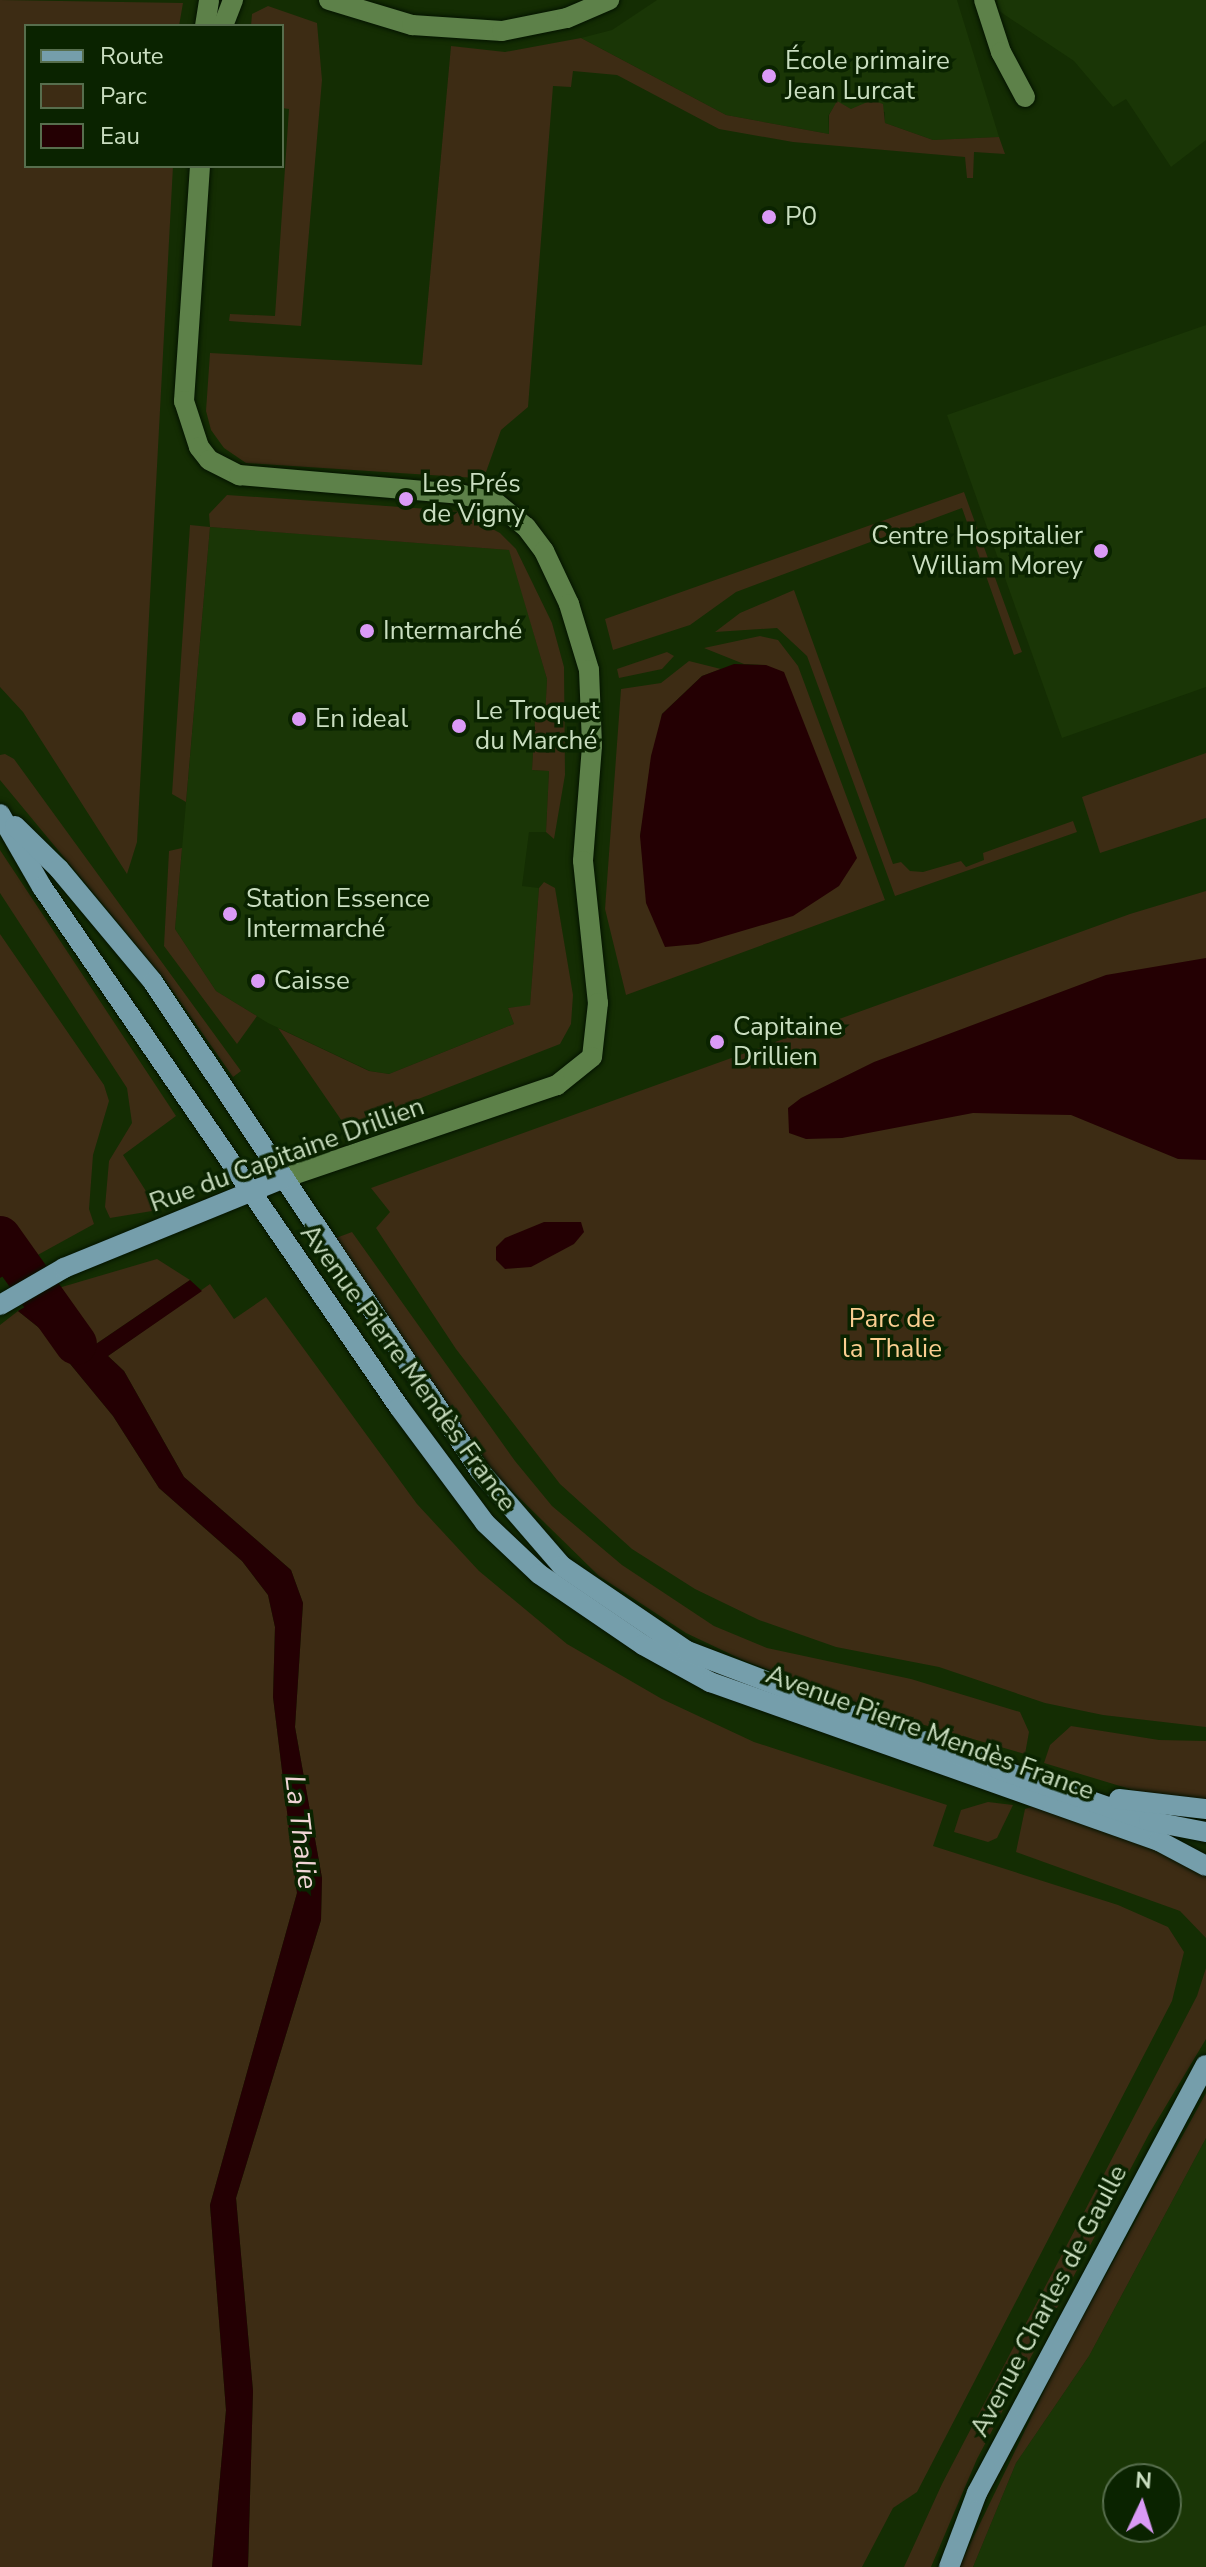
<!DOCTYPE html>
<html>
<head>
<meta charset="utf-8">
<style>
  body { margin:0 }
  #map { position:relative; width:1206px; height:2567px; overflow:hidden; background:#142d03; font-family:"Nunito Sans",sans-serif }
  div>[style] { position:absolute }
  .built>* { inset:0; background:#1a3606 }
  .green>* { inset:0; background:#3d2c14 }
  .water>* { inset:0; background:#240003 }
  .river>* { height:42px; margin:-21px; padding:0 21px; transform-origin:21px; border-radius:21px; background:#240003 }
  .roads { filter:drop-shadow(0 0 2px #041300) drop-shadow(0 0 2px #041300) }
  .minor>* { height:20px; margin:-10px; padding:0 10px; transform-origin:10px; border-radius:10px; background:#5d8149 }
  .major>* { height:20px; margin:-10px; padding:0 10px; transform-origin:10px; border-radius:10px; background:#759eab }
  .dots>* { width:22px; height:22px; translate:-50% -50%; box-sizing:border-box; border:4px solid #0a2300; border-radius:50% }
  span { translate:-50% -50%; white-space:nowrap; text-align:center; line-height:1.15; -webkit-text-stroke:7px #0a2300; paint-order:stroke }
  .poi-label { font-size:26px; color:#cadec0 }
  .left { translate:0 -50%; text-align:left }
  .right { translate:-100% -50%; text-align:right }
  .street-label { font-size:26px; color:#cadec0 }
  .park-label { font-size:26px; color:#face90 }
  .water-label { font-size:28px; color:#f1d5d6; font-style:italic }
  .legend { position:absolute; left:24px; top:24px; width:260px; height:144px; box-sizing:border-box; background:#0a2300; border:2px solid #576e4d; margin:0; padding:10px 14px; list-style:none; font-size:24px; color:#cadec0 }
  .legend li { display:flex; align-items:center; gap:16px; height:40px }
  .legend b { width:40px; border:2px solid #576e4d }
  .north { position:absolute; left:1102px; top:2463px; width:80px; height:80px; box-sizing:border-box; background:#0a2300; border:2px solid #576e4d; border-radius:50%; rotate:4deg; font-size:22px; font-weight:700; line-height:32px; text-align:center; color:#cadec0 }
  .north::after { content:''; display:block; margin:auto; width:28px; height:36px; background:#da9af6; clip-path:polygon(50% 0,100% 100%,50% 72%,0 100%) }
</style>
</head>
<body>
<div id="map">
  <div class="built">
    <i style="clip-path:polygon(657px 0,957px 0,999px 137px,933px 140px,885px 123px,885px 112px,851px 109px,837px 102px,828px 116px,829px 134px,726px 115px,581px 38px,612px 30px)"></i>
    <i style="clip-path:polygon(997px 0,1206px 0,1206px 140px,1171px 167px,1126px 99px,1113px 107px,1074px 61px,999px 11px)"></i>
    <i style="clip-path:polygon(1206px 325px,1206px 687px,1062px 738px,947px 415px)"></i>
    <i style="clip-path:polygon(210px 527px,510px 550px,547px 679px,545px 719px,535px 720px,532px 770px,549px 771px,546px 832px,529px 832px,522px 886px,539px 888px,530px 1006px,508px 1008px,514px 1024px,389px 1074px,370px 1071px,268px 1023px,216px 991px,175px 929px)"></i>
    <i style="clip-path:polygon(evenodd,1206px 2138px,1206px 2567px,973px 2567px,1016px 2463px,1089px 2356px,1206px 2138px,1118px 2479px,1166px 2479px,1166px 2527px,1118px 2527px,1118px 2479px)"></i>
  </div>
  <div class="green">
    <i style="clip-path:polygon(0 0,183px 3px,179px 26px,26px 26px,26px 166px,173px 166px,137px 842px,127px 874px,23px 712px,0 687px)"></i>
    <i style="clip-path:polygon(268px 6px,317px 23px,322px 80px,301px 326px,229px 321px,230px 314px,275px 316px,289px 109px,282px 108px,282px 26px,251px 26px,252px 14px)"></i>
    <i style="clip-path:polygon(581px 38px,726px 115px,829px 134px,829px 115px,837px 101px,851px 109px,872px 100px,883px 104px,885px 123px,933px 140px,999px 137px,1005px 154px,974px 152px,973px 178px,967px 178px,965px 157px,793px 142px,719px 129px,617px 75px,573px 71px,571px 87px,553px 86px,528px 407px,501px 430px,486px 472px,476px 478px,246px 463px,224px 448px,211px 430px,206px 411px,210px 353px,422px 365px,451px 46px,505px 52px)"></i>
    <i style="clip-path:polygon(964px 492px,1022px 652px,1014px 655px,962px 508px,736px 592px,690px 625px,613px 650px,605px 619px)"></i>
    <i style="clip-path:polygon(227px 495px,458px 511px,500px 533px,516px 549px,552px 623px,564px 667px,565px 775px,554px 839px,546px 832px,549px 771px,532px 770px,535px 719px,545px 719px,547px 679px,509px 550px,210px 527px,186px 802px,172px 794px,190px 525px,210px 527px,209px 514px)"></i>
    <i style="clip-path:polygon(794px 590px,893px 864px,901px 862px,910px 871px,923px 872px,961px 861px,966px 867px,984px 860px,983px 853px,1073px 821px,1077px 832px,895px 896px,807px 656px,777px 628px,715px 632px,740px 613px)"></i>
    <i style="clip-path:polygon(760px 636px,778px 640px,798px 666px,885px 900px,626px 995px,605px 909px,621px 689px,661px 683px,689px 661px,721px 669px,702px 676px,662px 714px,640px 836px,766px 665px,744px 664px,704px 648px)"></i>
    <i style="clip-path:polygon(667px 652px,674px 656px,662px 669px,619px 678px,617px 669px)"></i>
    <i style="clip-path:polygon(1206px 753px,1206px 818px,1100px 853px,1082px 797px)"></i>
    <i style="clip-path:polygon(5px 754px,14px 759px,241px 1071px,233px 1077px,163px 977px,0 780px,0 755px)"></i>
    <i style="clip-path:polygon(182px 848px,175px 929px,216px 991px,257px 1016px,237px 1044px,164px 946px,169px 851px)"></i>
    <i style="clip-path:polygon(0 850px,176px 1116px,123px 1155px,158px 1210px,110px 1218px,105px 1207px,109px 1161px,132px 1123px,127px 1088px,0 893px)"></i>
    <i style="clip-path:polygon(544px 882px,555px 888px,573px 995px,571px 1024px,560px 1044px,346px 1127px,278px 1028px,369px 1071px,389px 1074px,514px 1024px,508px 1008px,530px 1005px,539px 888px)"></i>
    <i style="clip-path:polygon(1206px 891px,1206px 1727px,1103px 1715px,1045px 1703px,939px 1667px,836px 1647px,759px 1620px,695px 1589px,632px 1549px,560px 1484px,456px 1349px,376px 1228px,390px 1212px,371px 1188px,1130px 914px)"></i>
    <i style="clip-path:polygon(0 934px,104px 1085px,109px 1101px,93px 1155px,89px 1209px,94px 1224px,34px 1257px,0 1223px)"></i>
    <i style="clip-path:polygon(352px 1232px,515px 1461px,552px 1506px,622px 1565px,714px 1626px,767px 1648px,911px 1679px,1020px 1712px,1029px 1732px,1025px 1754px,893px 1716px,745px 1661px,686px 1633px,599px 1576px,498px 1477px,463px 1429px,339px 1247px,336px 1238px)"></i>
    <i style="clip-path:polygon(157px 1259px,190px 1280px,96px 1344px,55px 1289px)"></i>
    <i style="clip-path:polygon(210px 1284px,234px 1319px,266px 1297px,417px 1504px,479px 1571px,567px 1644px,662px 1699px,754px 1742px,947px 1805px,933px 1846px,1118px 1905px,1168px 1927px,1184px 1952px,1172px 2001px,917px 2492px,893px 2508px,862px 2567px,248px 2567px,253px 2391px,236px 2198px,321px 1920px,322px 1878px,295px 1727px,303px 1603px,291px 1570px,184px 1477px,124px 1371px,108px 1356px)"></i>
    <i style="clip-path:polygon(18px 1311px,43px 1331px,113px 1416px,159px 1488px,242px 1561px,268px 1595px,275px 1627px,273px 1697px,297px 1893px,210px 2205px,226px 2410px,212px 2567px,0 2567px,0 1325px)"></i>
    <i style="clip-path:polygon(1071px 1726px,1159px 1740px,1206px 1741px,1206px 1799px,1153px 1796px,1044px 1763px,1050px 1745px)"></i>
    <i style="clip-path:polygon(988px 1802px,1013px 1805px,997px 1838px,988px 1842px,954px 1832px,961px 1810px)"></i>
    <i style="clip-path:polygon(1034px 1806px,1142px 1842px,1206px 1874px,1206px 1938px,1180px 1911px,1016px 1852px,1025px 1809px)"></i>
    <i style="clip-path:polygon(1206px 1968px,1206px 2039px,1149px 2134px,977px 2459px,931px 2567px,904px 2567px,942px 2484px,1197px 1996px)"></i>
    <i style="clip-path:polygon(1206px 2093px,1206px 2138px,1089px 2356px,1016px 2463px,973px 2567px,959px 2567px,1058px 2362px)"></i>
  </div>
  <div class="water">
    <i style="clip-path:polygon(734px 664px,766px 665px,784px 672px,857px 858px,839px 886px,793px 916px,698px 944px,665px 947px,646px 903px,640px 836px,651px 756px,662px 714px,702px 676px)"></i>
    <i style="clip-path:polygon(1206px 958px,1206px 1160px,1178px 1159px,1071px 1115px,973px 1113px,842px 1138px,806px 1139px,789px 1133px,788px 1108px,801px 1098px,874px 1062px,1106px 975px)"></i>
    <i style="clip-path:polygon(544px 1222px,581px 1222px,584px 1232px,574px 1244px,531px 1267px,505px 1269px,496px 1260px,496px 1247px,505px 1238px)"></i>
    <i style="clip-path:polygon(0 1223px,34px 1257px,0 1278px)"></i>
    <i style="clip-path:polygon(190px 1280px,202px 1291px,108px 1356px,124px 1371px,184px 1477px,291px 1570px,303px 1603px,295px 1727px,322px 1878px,321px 1920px,236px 2198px,253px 2391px,248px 2567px,212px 2567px,226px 2410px,210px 2205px,297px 1893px,273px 1697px,275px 1627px,268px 1595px,242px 1561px,159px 1488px,113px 1416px,43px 1331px,18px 1311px,55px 1289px,96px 1344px)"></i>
  </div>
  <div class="river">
    <i style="left:0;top:1237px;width:131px;rotate:54.6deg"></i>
  </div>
  <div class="roads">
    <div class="minor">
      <i style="left:329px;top:0;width:87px;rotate:16.8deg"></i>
      <i style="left:412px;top:25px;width:90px;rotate:3.8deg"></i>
      <i style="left:502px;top:31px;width:66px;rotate:-11.3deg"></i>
      <i style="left:567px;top:18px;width:46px;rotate:-23.2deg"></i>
      <i style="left:984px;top:0;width:55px;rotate:71.9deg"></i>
      <i style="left:1001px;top:52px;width:51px;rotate:61.9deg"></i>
      <i style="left:205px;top:26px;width:26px;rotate:-81deg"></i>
      <i style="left:223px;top:26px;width:28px;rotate:-69deg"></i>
      <i style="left:200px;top:166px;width:236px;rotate:93.9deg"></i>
      <i style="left:184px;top:401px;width:48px;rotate:71.9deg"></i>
      <i style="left:199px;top:447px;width:16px;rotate:52deg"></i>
      <i style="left:209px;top:460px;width:34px;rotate:27deg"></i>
      <i style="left:239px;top:475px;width:221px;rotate:4.9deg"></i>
      <i style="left:459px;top:494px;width:37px;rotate:13deg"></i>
      <i style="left:495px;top:502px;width:40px;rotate:39deg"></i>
      <i style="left:526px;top:527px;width:30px;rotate:53deg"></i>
      <i style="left:544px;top:551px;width:59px;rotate:64.7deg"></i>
      <i style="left:569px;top:604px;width:69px;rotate:73.1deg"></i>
      <i style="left:589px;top:670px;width:76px;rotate:87.7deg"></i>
      <i style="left:592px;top:746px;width:115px;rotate:94.5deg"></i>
      <i style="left:583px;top:861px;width:143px;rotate:84deg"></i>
      <i style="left:598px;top:1003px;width:54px;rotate:96.3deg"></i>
      <i style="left:592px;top:1057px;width:45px;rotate:141.3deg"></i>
      <i style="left:557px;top:1085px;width:288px;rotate:161.2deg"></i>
    </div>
    <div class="major">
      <i style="left:0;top:814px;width:84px;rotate:60.1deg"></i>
      <i style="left:42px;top:887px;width:631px;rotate:55.53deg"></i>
      <i style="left:399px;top:1407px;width:144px;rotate:53.4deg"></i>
      <i style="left:485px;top:1523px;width:74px;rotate:43.4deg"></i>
      <i style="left:539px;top:1574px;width:126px;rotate:34.3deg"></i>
      <i style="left:643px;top:1645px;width:77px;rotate:28.9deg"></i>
      <i style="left:710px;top:1682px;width:476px;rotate:19.5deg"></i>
      <i style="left:1159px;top:1841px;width:53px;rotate:28deg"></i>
      <i style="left:15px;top:826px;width:62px;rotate:44.3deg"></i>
      <i style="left:59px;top:869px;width:147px;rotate:50.2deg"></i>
      <i style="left:153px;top:982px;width:588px;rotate:56.23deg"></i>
      <i style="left:480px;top:1471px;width:125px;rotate:49.2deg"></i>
      <i style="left:562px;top:1566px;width:151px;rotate:34.2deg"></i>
      <i style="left:687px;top:1651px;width:333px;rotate:20.8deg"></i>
      <i style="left:998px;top:1769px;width:160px;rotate:19deg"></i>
      <i style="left:1149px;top:1821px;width:58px;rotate:10.9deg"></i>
      <i style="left:0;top:1305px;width:74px;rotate:-30deg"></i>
      <i style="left:64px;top:1268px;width:238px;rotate:-22.2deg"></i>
      <i style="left:1119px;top:1799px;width:88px;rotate:6.6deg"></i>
      <i style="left:949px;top:2567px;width:79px;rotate:-69.3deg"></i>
      <i style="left:977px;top:2493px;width:485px;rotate:-61.9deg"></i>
    </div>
  </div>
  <div class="dots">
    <i style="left:769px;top:76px;background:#da9af6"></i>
    <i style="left:769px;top:217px;background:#da9af6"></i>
    <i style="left:406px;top:499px;background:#da9af6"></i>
    <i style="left:1101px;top:551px;background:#da9af6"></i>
    <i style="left:367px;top:631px;background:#da9af6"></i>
    <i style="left:299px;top:719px;background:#da9af6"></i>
    <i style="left:459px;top:726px;background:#da9af6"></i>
    <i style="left:230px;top:914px;background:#da9af6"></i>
    <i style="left:258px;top:981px;background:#da9af6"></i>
    <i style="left:717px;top:1042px;background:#da9af6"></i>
  </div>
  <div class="poi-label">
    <span class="left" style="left:785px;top:76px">École primaire<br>Jean Lurcat</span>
    <span class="left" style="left:785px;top:217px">P0</span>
    <span class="left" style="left:422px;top:499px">Les Prés<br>de Vigny</span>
    <span class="right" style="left:1083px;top:551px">Centre Hospitalier<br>William Morey</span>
    <span class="left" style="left:383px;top:631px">Intermarché</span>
    <span class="left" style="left:475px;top:726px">Le Troquet<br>du Marché</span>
    <span class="left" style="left:315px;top:719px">En ideal</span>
    <span class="left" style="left:246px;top:914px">Station Essence<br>Intermarché</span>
    <span class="left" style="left:274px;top:981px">Caisse</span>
    <span class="left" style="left:733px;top:1042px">Capitaine<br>Drillien</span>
  </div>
  <div class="street-label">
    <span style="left:287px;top:1155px;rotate:-20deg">Rue du Capitaine Drillien</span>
    <span style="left:408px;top:1368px;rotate:54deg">Avenue Pierre Mendès France</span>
    <span style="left:930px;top:1733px;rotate:20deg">Avenue Pierre Mendès France</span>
    <span style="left:1049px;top:2301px;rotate:-62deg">Avenue Charles de Gaulle</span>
  </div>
  <div class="park-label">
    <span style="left:892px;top:1334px">Parc de<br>la Thalie</span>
  </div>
  <div class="water-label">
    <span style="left:301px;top:1832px;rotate:83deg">La Thalie</span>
  </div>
  <ul class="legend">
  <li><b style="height:10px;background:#759eab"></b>Route</li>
  <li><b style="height:22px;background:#3d2c14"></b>Parc</li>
  <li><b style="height:22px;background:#240003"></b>Eau</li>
  </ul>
  <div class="north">N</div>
</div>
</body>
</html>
